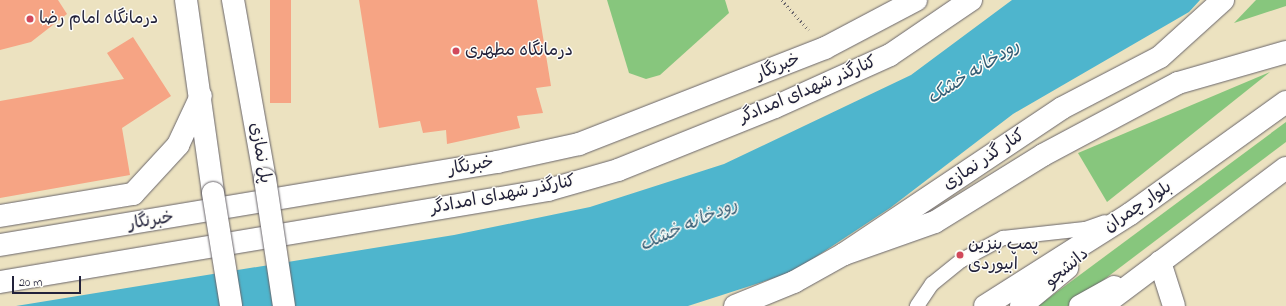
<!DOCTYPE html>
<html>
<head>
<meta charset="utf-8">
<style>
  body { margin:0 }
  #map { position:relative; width:1286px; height:306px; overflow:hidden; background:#ece2c0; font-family:"Indie Flower","Playpen Sans Arabic",sans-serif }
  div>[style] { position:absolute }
  .green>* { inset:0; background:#87c67d }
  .water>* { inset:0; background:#4eb5cd }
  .building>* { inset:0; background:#f6a484; transform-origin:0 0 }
  .path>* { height:2.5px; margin-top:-1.25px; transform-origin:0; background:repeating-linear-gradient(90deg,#69656a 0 1px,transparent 0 4px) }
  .roads { filter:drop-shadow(0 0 1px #69656a) drop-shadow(0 0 1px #69656a) }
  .service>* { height:14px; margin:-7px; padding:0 7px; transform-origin:7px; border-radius:7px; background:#fff }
  .minor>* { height:22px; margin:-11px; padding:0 11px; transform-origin:11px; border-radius:11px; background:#fff }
  .secondary>* { height:22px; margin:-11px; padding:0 11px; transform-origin:11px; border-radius:11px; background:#fff }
  .primary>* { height:22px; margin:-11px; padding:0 11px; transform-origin:11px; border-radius:11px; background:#fff }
  .bridges { filter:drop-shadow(0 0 1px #69656a) drop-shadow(0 0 1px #69656a) }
  .primary-bridge>* { height:22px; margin:-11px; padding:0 11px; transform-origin:11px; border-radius:11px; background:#fff }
  .dots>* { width:11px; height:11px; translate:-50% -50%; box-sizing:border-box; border:2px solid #fdfcf7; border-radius:50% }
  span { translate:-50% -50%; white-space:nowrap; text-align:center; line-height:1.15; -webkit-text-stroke:3px #fdfcf7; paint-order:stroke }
  .poi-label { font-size:17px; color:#22223b }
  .left { translate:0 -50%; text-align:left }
  .street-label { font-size:17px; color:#22223b }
  .water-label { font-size:18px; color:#345d75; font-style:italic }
  .scale { position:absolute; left:12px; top:276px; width:69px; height:18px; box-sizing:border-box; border:2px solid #22223b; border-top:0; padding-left:5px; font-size:12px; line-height:14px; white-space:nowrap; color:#22223b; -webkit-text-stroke:3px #fdfcf7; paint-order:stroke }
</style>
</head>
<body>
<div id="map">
  <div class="green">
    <i style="clip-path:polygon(607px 0,725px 0,729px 13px,660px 75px,646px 79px,629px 73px)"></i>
    <i style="clip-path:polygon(1256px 0,1286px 0,1286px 6px,1234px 23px)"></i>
    <i style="clip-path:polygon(1270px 72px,1107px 202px,1078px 153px)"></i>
    <i style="clip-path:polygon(1286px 122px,1286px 142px,1077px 300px,1068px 306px,1038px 306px)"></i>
  </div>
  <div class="water">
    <i style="clip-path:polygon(1012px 0,1200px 0,1189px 12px,1013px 114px,890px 208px,793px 272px,688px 306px,16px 306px,454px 235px,590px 207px,724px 164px,911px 75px)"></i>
  </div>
  <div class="building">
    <i style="clip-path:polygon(0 0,58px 0,67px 14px,31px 42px,0 50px)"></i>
    <i style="left:270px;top:0;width:21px;height:103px"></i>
    <i style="clip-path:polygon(359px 0,537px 0,551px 86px,536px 88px,543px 113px,517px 116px,520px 128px,447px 144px,446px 130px,423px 133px,420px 121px,379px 128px)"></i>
    <i style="clip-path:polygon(133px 37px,171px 96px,122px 128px,130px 175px,0 198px,0 101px,124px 79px,107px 53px)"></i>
  </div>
  <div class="path">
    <i style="left:782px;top:0;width:40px;rotate:48deg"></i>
  </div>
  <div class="roads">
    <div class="service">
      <i style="left:917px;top:306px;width:27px;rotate:-56deg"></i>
      <i style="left:932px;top:284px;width:38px;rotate:-39deg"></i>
      <i style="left:962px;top:260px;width:47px;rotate:-28.2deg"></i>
      <i style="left:1003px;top:238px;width:82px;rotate:-6.3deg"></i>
      <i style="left:1085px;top:229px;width:21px;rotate:-19deg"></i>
    </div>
    <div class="minor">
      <i style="left:1160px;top:262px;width:46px;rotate:72.3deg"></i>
    </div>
    <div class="secondary">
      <i style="left:0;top:216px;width:135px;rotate:-9.4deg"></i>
      <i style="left:133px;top:194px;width:67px;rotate:-47.4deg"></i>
      <i style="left:178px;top:145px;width:54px;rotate:-64.9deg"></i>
      <i style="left:0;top:245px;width:504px;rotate:-9.48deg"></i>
      <i style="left:497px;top:162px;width:84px;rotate:-12.4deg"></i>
      <i style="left:579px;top:144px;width:264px;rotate:-21.3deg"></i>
      <i style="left:825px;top:48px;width:103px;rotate:-27.8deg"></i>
      <i style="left:0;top:282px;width:556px;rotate:-9.53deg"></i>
      <i style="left:548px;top:190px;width:73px;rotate:-15.9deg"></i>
      <i style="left:618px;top:170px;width:169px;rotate:-21.9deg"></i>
      <i style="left:775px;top:107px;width:126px;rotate:-24.3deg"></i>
      <i style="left:890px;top:55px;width:98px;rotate:-34.2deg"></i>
      <i style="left:735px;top:306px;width:64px;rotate:-22.1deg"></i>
      <i style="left:794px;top:282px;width:57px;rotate:-29.2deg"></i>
      <i style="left:844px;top:254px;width:262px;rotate:-33.8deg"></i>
      <i style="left:1062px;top:108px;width:110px;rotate:-27.5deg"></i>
      <i style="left:1160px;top:57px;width:85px;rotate:-42.1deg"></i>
    </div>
    <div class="primary">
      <i style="left:186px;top:0;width:195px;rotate:82deg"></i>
      <i style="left:233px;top:0;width:182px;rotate:79.9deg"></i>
      <i style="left:844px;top:254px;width:96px;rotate:-19.4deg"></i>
      <i style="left:935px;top:222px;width:127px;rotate:-31.8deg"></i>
      <i style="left:1043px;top:155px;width:153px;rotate:-28.1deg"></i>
      <i style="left:1178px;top:83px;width:112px;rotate:-16deg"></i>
      <i style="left:985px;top:306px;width:172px;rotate:-32.4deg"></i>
      <i style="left:1130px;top:214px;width:192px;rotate:-35.7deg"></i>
      <i style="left:1021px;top:306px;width:60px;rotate:-39.6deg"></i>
      <i style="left:1080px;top:306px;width:39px;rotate:-29deg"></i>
      <i style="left:1102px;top:306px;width:230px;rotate:-36.9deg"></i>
    </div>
  </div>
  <div class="bridges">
    <div class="primary-bridge">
      <i style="left:265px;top:179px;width:128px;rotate:81.5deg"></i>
      <i style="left:213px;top:193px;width:114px;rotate:80.9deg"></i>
    </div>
  </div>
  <div class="dots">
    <i style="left:30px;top:19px;background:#d1495b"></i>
    <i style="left:456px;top:51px;background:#d1495b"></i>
    <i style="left:960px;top:255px;background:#d1495b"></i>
  </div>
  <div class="poi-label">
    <span class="left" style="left:39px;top:19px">درمانگاه امام رضا</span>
    <span class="left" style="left:465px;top:51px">درمانگاه مطهری</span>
    <span class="left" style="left:968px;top:255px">پمپ بنزین<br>ابیوردی</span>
  </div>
  <div class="street-label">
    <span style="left:778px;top:67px;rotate:-22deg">خبرنگار</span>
    <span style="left:808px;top:90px;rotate:-23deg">کنارگذر شهدای امدادگر</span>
    <span style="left:260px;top:153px;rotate:80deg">پل نمازی</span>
    <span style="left:984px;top:160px;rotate:-34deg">کنار گذر نمازی</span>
    <span style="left:471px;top:166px;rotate:-10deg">خبرنگار</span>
    <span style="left:503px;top:195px;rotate:-11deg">کنارگذر شهدای امدادگر</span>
    <span style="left:1138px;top:207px;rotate:-34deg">بلوار چمران</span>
    <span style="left:151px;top:221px;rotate:-9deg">خبرنگار</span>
    <span style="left:1067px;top:268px;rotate:-40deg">دانشجو</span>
  </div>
  <div class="water-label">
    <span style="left:974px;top:73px;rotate:-32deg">رودخانه خشک</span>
    <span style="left:689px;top:226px;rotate:-24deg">رودخانه خشک</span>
  </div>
  <div class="scale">20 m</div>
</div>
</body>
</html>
